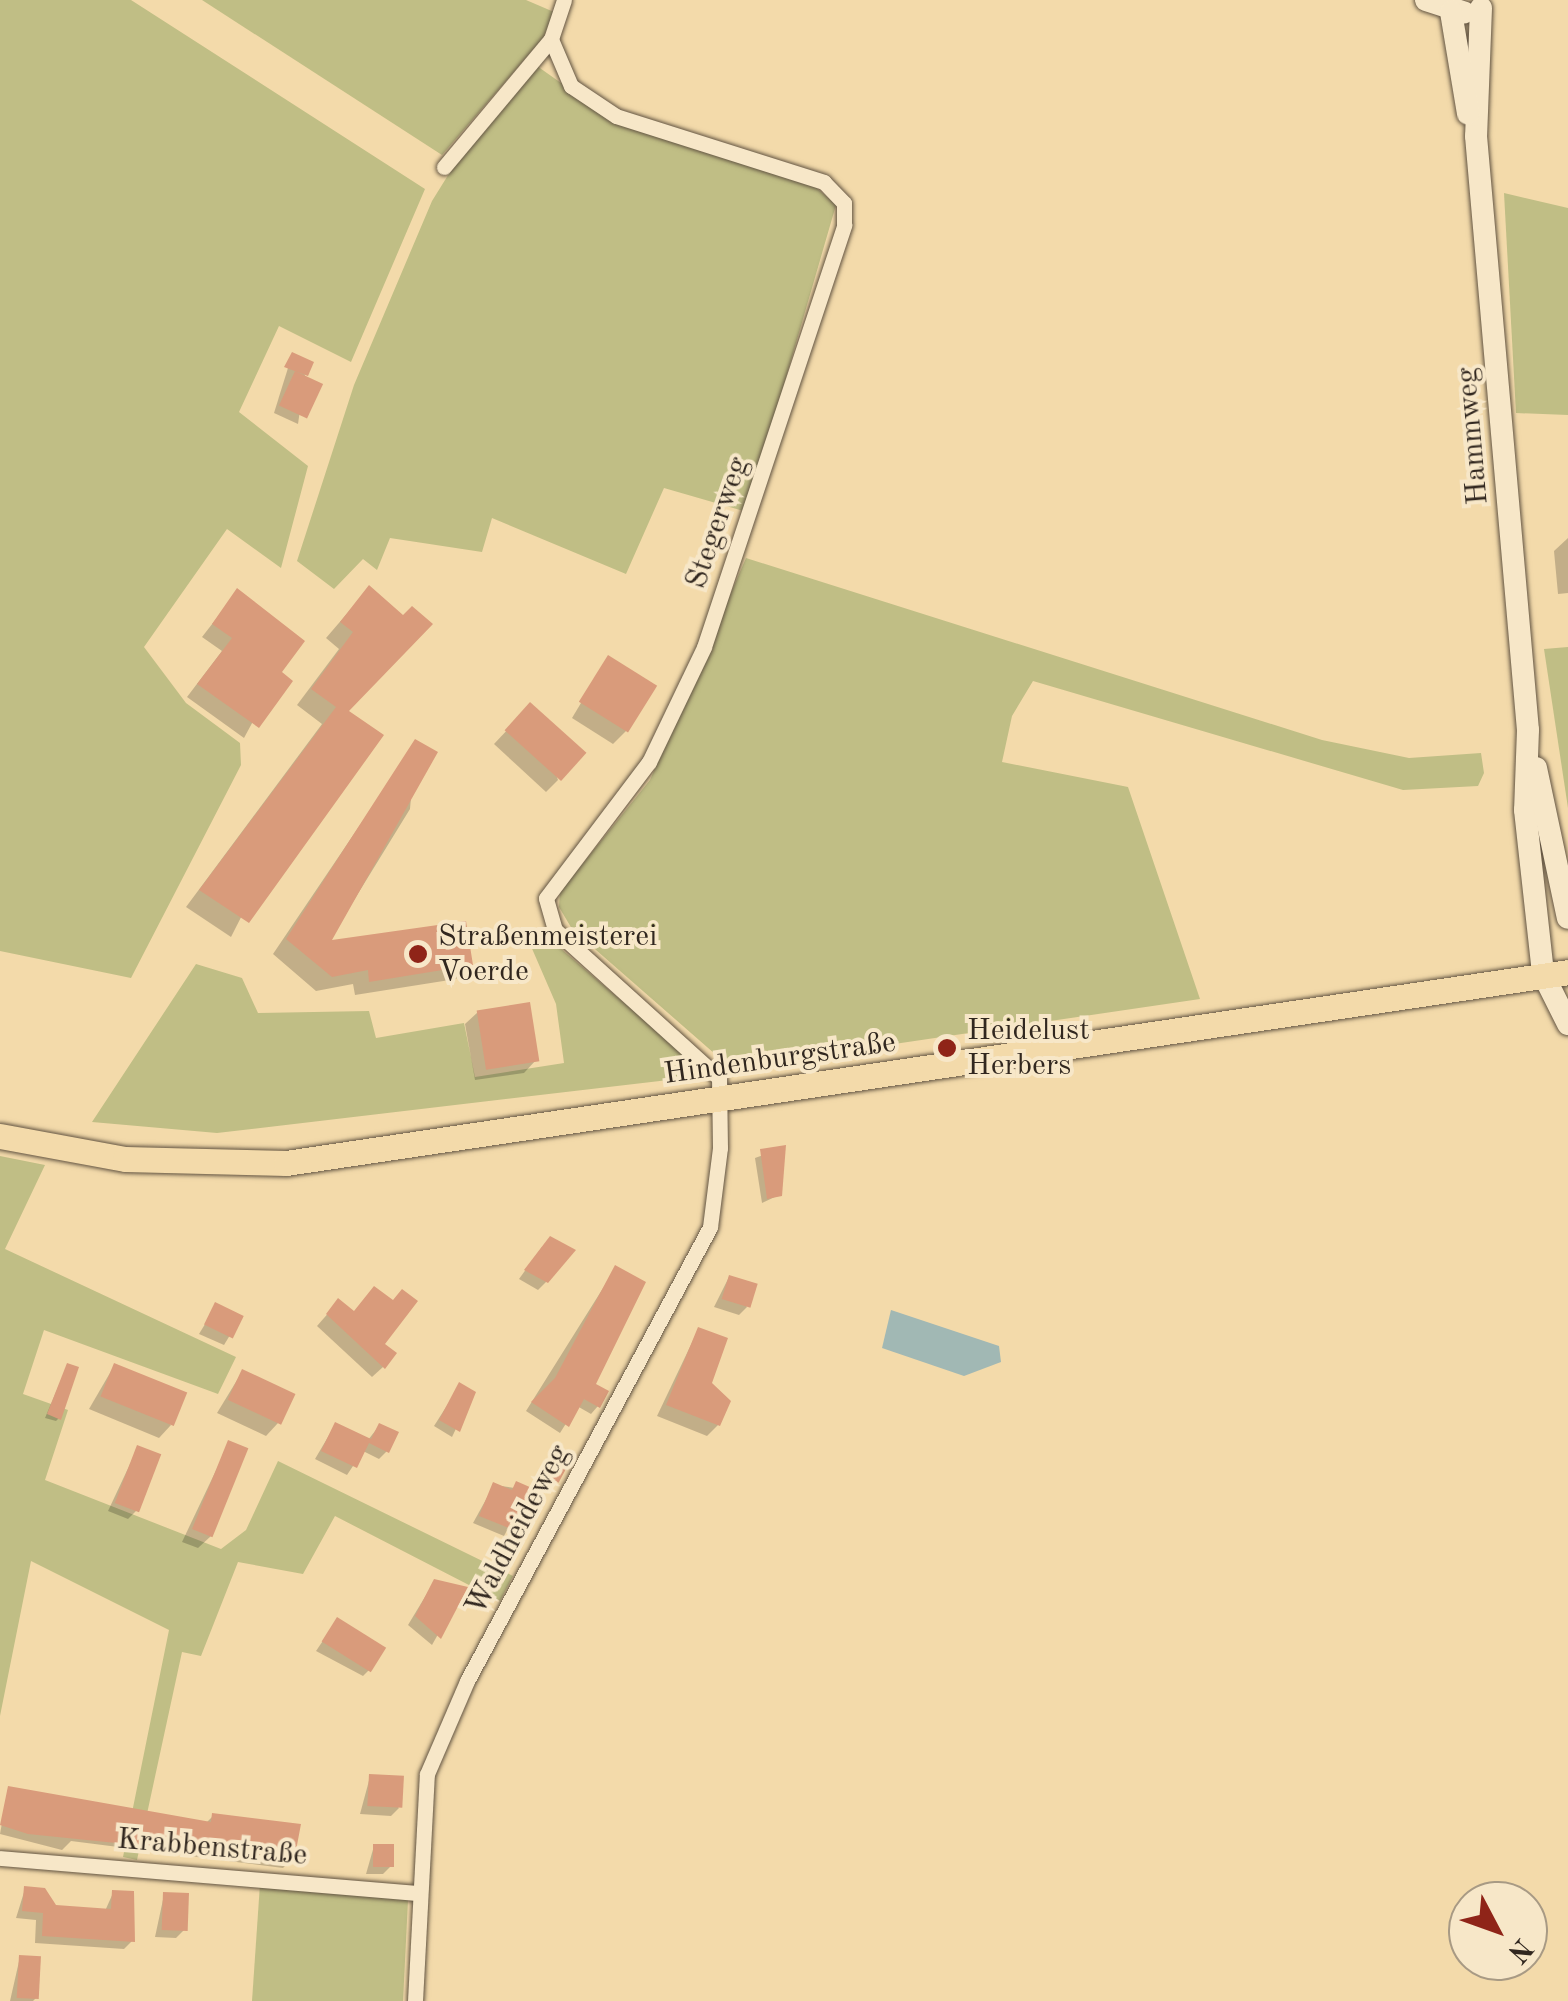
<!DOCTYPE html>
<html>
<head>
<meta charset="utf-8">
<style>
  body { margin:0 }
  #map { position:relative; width:1568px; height:2001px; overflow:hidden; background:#f3daaa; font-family:"Old Standard TT",serif }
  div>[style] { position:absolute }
  .green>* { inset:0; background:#c0be85 }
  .water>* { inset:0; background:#a1b8b4 }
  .shadow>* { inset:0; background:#0003 }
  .building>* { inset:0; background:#d99b7b; transform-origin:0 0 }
  .roads { filter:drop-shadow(0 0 2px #625442) drop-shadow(0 0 2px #625442) }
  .street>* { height:15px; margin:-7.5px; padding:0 7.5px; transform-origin:7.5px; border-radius:7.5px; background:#f7e7c8 }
  .secondary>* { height:22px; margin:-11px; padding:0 11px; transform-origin:11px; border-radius:11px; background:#f7e7c8 }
  .primary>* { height:25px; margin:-12.5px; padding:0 12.5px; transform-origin:12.5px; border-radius:12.5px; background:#f3daaa }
  .dots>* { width:28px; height:28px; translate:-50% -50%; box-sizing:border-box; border:5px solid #f7e7c8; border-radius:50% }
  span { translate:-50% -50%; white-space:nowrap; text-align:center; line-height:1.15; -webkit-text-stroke:8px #f7e7c8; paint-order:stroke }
  .street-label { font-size:30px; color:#31271f }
  .poi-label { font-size:30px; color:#31271f }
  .left { translate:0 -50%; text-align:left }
  .north { position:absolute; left:1448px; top:1881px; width:100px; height:100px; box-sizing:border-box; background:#f7e7c8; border:2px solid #a89a84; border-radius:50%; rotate:131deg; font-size:28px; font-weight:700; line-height:40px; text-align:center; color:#31271f }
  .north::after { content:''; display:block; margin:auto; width:35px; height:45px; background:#8f2418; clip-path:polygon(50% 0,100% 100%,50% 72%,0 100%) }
</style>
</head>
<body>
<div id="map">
  <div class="green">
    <i style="clip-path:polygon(0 0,131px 0,425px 189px,351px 362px,279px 326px,239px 412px,308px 466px,281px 568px,227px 529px,144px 647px,186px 703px,240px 743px,241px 765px,131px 978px,0 951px)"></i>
    <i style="clip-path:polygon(202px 0,526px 0,554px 12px,543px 38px,442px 155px)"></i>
    <i style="clip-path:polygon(537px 66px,612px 119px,812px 184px,836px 205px,747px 512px,664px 488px,626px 574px,492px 518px,482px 552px,390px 538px,377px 570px,363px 559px,334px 589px,297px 561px,354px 385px,432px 201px,473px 135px)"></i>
    <i style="clip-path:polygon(1504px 193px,1568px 208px,1568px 415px,1516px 413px)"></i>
    <i style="clip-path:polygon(746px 558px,1322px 740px,1409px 758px,1481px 753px,1484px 773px,1478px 786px,1403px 790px,1033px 681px,1012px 716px,1002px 762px,1128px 787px,1200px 999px,731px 1068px,572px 929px,559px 907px,560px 892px,650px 780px)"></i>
    <i style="clip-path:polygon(1568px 647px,1568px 808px,1544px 649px)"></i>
    <i style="clip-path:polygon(546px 936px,693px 1062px,694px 1077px,217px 1133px,92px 1122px,196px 964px,242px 978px,258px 1013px,369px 1011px,376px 1038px,464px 1023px,475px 1077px,564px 1063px,556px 1004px,530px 944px)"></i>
    <i style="clip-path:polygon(0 1156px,45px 1165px,5px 1249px,236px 1357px,218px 1394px,44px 1330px,23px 1394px,68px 1410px,45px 1480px,221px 1549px,246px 1530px,278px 1461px,513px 1576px,500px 1601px,335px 1516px,303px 1574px,238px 1562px,201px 1656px,182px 1652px,137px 1860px,123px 1857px,169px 1630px,31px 1561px,0 1716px)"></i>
    <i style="clip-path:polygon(260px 1884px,408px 1900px,403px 2001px,252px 2001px)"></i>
  </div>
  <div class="water">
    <i style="clip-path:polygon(891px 1310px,999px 1346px,1001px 1362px,964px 1376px,882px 1348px)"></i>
  </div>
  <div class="shadow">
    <i style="clip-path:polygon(292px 355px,305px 375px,298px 424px,274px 413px)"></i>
    <i style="clip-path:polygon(1568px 538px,1568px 593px,1558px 594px,1554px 551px)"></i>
    <i style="clip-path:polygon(369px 588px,345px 712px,231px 937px,186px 907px,322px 724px,297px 705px,339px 649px,326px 638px)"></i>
    <i style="clip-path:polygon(237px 592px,279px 673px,244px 738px,187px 697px,222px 651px,202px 637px)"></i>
    <i style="clip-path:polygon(608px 658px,626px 731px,613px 744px,572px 718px)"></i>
    <i style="clip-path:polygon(530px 706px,558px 780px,546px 792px,494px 744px)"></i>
    <i style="clip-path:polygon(416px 742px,410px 809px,327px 944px,471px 964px,456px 979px,355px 995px,353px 984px,316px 991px,273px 954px)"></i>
    <i style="clip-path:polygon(478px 1012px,536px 1060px,524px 1073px,475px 1080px,465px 1024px)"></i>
    <i style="clip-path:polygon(783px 1148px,779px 1195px,762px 1203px,755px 1158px)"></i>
    <i style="clip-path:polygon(542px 1247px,546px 1282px,538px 1290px,519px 1279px)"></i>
    <i style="clip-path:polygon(615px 1269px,593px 1385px,598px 1406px,591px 1414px,577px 1406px,560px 1433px,526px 1411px)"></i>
    <i style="clip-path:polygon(729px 1277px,747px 1307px,739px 1315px,714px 1307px)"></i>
    <i style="clip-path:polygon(338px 1302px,381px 1344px,383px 1367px,372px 1377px,317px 1326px)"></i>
    <i style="clip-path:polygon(216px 1306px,241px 1317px,224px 1345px,199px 1334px)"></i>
    <i style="clip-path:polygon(698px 1330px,718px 1425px,707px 1436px,657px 1416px)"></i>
    <i style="clip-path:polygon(67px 1366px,59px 1418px,56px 1421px,45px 1418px)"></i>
    <i style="clip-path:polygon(114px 1366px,171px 1425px,159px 1438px,89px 1409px)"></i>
    <i style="clip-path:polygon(242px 1372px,278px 1423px,266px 1436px,217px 1413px)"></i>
    <i style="clip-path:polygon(460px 1385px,473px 1393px,452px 1437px,434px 1426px)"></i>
    <i style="clip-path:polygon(335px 1425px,368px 1440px,379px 1426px,387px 1451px,379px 1459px,363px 1451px,347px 1475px,315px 1459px)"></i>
    <i style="clip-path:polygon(229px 1443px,211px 1536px,198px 1548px,182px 1542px)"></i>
    <i style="clip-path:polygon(138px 1447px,136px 1511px,128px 1519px,108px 1511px)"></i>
    <i style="clip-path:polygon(549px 1466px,556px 1482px,553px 1485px,542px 1479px)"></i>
    <i style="clip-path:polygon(494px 1485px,528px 1490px,504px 1536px,473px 1523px)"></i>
    <i style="clip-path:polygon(434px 1582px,464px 1588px,432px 1645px,408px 1625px)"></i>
    <i style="clip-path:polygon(337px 1620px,371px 1668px,363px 1676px,316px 1651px)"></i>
    <i style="clip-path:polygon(370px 1777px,399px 1808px,391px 1816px,360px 1814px)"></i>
    <i style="clip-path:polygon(8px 1789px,206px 1823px,213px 1816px,291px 1860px,283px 1868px,71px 1841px,62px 1850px,0 1834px)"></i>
    <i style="clip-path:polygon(374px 1846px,391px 1866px,383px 1874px,366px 1874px)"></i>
    <i style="clip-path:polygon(25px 1889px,54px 1908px,105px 1911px,113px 1893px,132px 1941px,124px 1949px,35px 1943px,36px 1920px,16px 1918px)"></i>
    <i style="clip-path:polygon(164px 1895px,184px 1930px,176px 1938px,155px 1937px)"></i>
    <i style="clip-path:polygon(20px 1957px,36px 1998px,33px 2001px,10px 2001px)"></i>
  </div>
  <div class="building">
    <i style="clip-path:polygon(292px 352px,314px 362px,308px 376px,284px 367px)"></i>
    <i style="left:295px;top:371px;width:31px;height:38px;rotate:25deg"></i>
    <i style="clip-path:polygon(369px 585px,403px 615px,412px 606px,433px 624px,349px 711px,384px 735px,249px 923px,199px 890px,336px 707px,311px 689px,353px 632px,340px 622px)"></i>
    <i style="clip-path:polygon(237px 588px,305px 641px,282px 672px,293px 681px,259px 728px,197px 684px,232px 638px,212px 624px)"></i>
    <i style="left:608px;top:655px;width:58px;height:55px;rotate:32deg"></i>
    <i style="left:530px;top:702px;width:76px;height:38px;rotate:42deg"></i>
    <i style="clip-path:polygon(415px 739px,438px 752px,332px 940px,466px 921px,473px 965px,369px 982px,368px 970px,332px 977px,286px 939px)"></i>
    <i style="left:530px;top:1002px;width:60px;height:54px;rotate:81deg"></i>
    <i style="clip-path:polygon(786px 1145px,782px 1196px,767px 1199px,760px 1149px)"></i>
    <i style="clip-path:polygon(550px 1236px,576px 1250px,548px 1283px,524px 1270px)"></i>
    <i style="clip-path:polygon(615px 1265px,646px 1282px,596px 1384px,609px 1391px,600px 1408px,584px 1399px,569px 1427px,531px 1402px,555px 1378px)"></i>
    <i style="left:729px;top:1275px;width:30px;height:25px;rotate:17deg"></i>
    <i style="clip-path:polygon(374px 1286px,393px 1300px,402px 1289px,418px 1301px,385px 1344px,397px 1353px,385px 1369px,326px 1314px,338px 1298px,354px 1311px)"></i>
    <i style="left:215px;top:1302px;width:32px;height:25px;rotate:26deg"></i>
    <i style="clip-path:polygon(698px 1327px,728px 1338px,712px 1383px,731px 1401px,720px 1426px,666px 1405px)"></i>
    <i style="clip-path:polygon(67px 1363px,79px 1367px,61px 1420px,47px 1414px)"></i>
    <i style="left:114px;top:1363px;width:79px;height:36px;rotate:22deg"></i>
    <i style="left:242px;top:1369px;width:59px;height:34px;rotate:25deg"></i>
    <i style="clip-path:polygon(459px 1382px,476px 1392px,460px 1432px,439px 1420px)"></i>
    <i style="clip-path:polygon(335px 1422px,371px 1439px,379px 1423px,399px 1432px,389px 1453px,369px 1443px,357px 1468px,321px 1451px)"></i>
    <i style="left:228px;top:1440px;width:22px;height:96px;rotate:22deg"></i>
    <i style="left:137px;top:1445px;width:26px;height:62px;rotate:21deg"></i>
    <i style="left:552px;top:1459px;width:17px;height:18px;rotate:28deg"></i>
    <i style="clip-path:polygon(516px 1481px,532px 1488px,514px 1530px,479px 1516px,493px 1482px,512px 1490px)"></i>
    <i style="clip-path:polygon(434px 1579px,468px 1587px,441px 1639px,415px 1616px)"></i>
    <i style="left:337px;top:1617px;width:58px;height:29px;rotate:32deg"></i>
    <i style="left:369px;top:1774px;width:35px;height:32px;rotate:3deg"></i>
    <i style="clip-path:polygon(8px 1786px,211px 1822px,212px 1813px,301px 1824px,294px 1861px,28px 1834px,0 1825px)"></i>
    <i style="left:373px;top:1844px;width:21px;height:23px"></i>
    <i style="clip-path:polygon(24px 1886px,45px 1888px,56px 1905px,111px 1909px,112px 1890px,134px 1891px,135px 1942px,42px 1936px,43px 1913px,22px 1911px)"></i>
    <i style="left:163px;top:1892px;width:26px;height:38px;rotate:2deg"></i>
    <i style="left:19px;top:1955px;width:22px;height:43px;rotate:3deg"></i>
  </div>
  <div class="roads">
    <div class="street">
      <i style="left:444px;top:167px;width:167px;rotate:-50.1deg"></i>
      <i style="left:0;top:1858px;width:420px;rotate:4.8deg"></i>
      <i style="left:415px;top:2001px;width:227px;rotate:-87deg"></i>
      <i style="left:427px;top:1774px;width:101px;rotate:-66.7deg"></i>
      <i style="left:467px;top:1681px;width:515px;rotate:-61.84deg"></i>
      <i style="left:710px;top:1227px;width:80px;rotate:-82.8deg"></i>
      <i style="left:720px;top:1148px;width:70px;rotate:-90.8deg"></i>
      <i style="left:719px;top:1078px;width:221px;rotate:-137.9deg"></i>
      <i style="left:555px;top:930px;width:33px;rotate:-106deg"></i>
      <i style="left:546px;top:898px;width:171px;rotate:-52.9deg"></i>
      <i style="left:649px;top:762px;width:127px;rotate:-64.4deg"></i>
      <i style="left:704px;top:647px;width:445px;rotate:-71.6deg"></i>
      <i style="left:844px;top:225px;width:22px;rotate:-90deg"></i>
      <i style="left:844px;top:203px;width:29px;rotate:-134deg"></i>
      <i style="left:824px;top:182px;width:218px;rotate:-162.4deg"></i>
      <i style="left:616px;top:116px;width:54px;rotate:-146.3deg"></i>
      <i style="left:571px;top:86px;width:51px;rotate:-113.1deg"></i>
      <i style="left:551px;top:39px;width:41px;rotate:-71.6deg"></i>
    </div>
    <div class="secondary">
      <i style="left:1426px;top:0;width:40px;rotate:18deg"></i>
      <i style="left:1481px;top:8px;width:128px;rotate:92.2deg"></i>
      <i style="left:1476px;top:136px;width:596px;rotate:85deg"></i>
      <i style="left:1528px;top:730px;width:80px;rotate:92.1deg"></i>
      <i style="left:1525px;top:810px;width:165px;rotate:83.7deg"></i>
      <i style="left:1543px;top:974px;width:56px;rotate:63.4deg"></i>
      <i style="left:1451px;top:12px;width:103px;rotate:80.5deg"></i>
      <i style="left:1536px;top:768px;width:153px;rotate:78deg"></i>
    </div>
    <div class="primary">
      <i style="left:0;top:1136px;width:127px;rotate:10.4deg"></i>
      <i style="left:125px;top:1159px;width:161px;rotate:1.4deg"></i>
      <i style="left:286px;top:1163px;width:1296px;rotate:-8.47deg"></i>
    </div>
  </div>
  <div class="dots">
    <i style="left:418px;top:954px;background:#8f2418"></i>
    <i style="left:947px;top:1048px;background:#8f2418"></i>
  </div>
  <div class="street-label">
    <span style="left:1473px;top:436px;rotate:-95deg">Hammweg</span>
    <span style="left:718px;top:523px;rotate:-71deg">Stegerweg</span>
    <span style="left:780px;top:1059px;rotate:-8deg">Hindenburgstraße</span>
    <span style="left:518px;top:1530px;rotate:-62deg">Waldheideweg</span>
    <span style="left:212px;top:1848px;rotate:5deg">Krabbenstraße</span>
  </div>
  <div class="poi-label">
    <span class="left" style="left:438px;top:954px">Straßenmeisterei<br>Voerde</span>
    <span class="left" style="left:967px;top:1048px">Heidelust<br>Herbers</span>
  </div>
  <div class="north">N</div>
</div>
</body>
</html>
